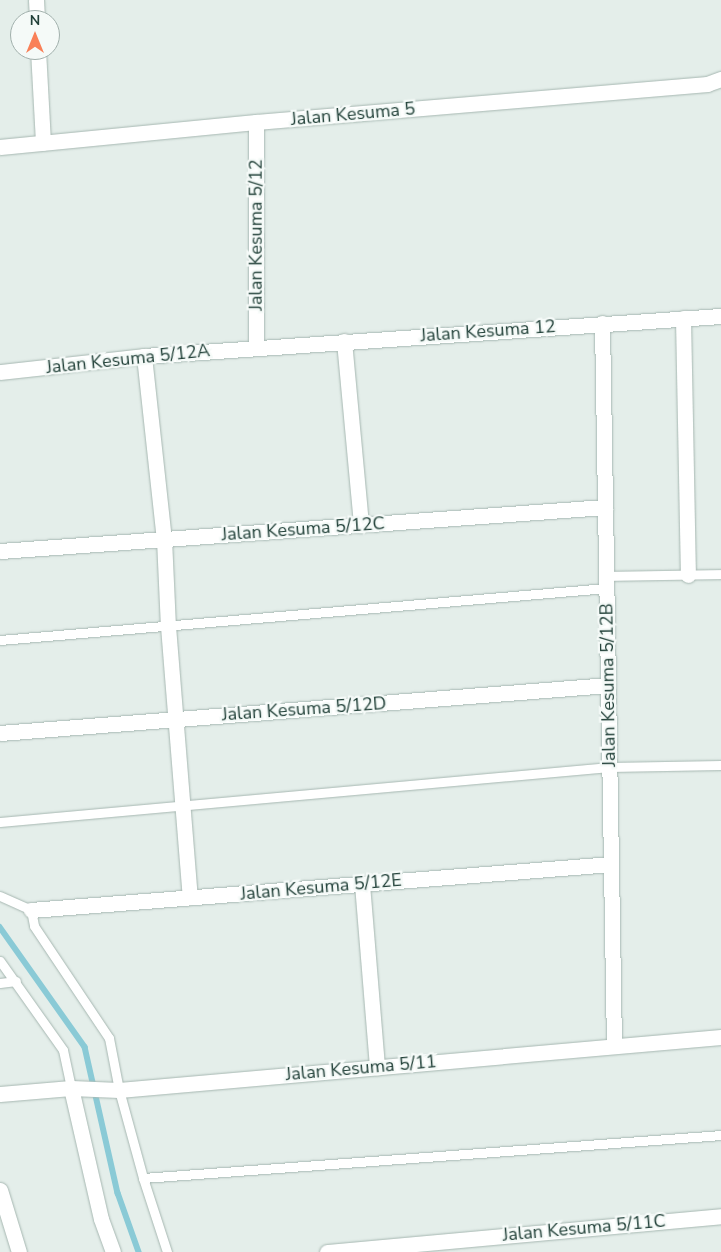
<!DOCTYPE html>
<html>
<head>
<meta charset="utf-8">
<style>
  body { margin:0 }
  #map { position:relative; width:721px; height:1252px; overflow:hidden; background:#e4eeea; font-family:"Nunito Sans",sans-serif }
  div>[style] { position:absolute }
  .stream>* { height:5.5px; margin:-2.75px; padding:0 2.75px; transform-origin:2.75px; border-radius:2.75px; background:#8acad6 }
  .roads { filter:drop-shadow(0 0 1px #a6b7b1) drop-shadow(0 0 1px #a6b7b1) }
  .service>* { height:9px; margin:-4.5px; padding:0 4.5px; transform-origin:4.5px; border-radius:4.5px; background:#fff }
  .minor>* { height:15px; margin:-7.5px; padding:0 7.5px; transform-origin:7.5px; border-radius:7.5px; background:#fff }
  .tertiary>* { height:15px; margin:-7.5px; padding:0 7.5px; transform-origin:7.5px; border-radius:7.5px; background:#fff }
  span { translate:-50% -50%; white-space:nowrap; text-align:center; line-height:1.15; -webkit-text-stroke:4.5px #f5faf8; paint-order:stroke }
  .street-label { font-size:18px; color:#224139 }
  .north { position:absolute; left:10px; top:10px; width:50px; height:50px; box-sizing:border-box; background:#f5faf8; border:1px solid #a1b0ac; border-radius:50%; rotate:0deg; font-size:14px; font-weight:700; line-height:20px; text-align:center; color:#224139 }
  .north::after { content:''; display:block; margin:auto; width:18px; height:22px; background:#f98058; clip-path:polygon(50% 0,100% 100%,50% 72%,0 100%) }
</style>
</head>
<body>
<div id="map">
  <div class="stream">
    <i style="left:0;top:927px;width:147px;rotate:54.7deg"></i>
    <i style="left:85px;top:1047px;width:150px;rotate:77.3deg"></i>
    <i style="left:118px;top:1193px;width:63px;rotate:70.4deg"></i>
  </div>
  <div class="roads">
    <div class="service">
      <i style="left:606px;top:576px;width:115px;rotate:-1deg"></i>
      <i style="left:0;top:640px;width:609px;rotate:-4.9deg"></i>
      <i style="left:0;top:822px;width:612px;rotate:-5.15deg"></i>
      <i style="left:610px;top:767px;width:111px;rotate:-1deg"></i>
      <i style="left:0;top:896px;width:34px;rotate:24deg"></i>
      <i style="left:31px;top:910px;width:16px;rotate:79deg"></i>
      <i style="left:34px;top:926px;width:135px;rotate:56.2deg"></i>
      <i style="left:109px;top:1038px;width:53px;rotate:79.1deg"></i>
      <i style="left:119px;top:1090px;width:91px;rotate:74.7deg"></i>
      <i style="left:143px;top:1178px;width:78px;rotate:72deg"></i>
      <i style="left:0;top:961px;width:109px;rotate:54.7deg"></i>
      <i style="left:63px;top:1050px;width:39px;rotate:78deg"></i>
      <i style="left:0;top:983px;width:16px;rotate:-7deg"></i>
      <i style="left:143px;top:1178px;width:580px;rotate:-4.25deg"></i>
    </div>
    <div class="minor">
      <i style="left:36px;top:0;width:20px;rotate:87deg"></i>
      <i style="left:38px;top:50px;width:93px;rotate:86.9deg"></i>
      <i style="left:256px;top:122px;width:225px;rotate:90deg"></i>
      <i style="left:683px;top:318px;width:257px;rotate:88.9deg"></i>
      <i style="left:602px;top:323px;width:723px;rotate:89.05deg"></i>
      <i style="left:344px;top:341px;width:185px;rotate:84.7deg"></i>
      <i style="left:144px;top:356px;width:184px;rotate:83.8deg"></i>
      <i style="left:164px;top:539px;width:87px;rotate:87.4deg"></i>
      <i style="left:168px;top:626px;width:272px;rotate:85.4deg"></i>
      <i style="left:0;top:372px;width:145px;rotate:-6.3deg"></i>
      <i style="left:144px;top:356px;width:578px;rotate:-3.97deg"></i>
      <i style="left:0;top:551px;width:607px;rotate:-4.16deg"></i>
      <i style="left:0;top:733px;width:610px;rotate:-4.51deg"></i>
      <i style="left:362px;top:884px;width:184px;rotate:85.3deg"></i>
      <i style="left:31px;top:910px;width:582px;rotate:-4.53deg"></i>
      <i style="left:71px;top:1088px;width:134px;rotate:77.1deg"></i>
      <i style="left:101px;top:1219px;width:35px;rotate:70deg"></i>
      <i style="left:0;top:1094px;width:71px;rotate:-4.8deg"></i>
      <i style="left:71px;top:1088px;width:48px;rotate:2.4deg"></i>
      <i style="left:119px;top:1090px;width:604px;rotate:-5.03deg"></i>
      <i style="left:0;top:1190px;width:65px;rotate:73deg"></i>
      <i style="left:327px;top:1252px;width:396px;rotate:-5.2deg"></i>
    </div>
    <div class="tertiary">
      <i style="left:0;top:147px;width:257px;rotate:-5.6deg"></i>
      <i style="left:256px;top:122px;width:453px;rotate:-4.8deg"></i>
      <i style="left:707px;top:84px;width:15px;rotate:-20deg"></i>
    </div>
  </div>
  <div class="street-label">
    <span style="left:353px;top:114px;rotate:-5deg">Jalan Kesuma 5</span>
    <span style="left:256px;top:235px;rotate:-90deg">Jalan Kesuma 5/12</span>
    <span style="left:488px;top:331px;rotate:-4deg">Jalan Kesuma 12</span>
    <span style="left:128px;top:359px;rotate:-6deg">Jalan Kesuma 5/12A</span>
    <span style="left:303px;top:529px;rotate:-4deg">Jalan Kesuma 5/12C</span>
    <span style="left:608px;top:685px;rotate:-91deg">Jalan Kesuma 5/12B</span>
    <span style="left:304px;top:709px;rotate:-4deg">Jalan Kesuma 5/12D</span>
    <span style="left:321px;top:887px;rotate:-5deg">Jalan Kesuma 5/12E</span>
    <span style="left:361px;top:1068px;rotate:-5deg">Jalan Kesuma 5/11</span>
    <span style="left:584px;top:1228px;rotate:-5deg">Jalan Kesuma 5/11C</span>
  </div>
  <div class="north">N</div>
</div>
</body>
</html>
